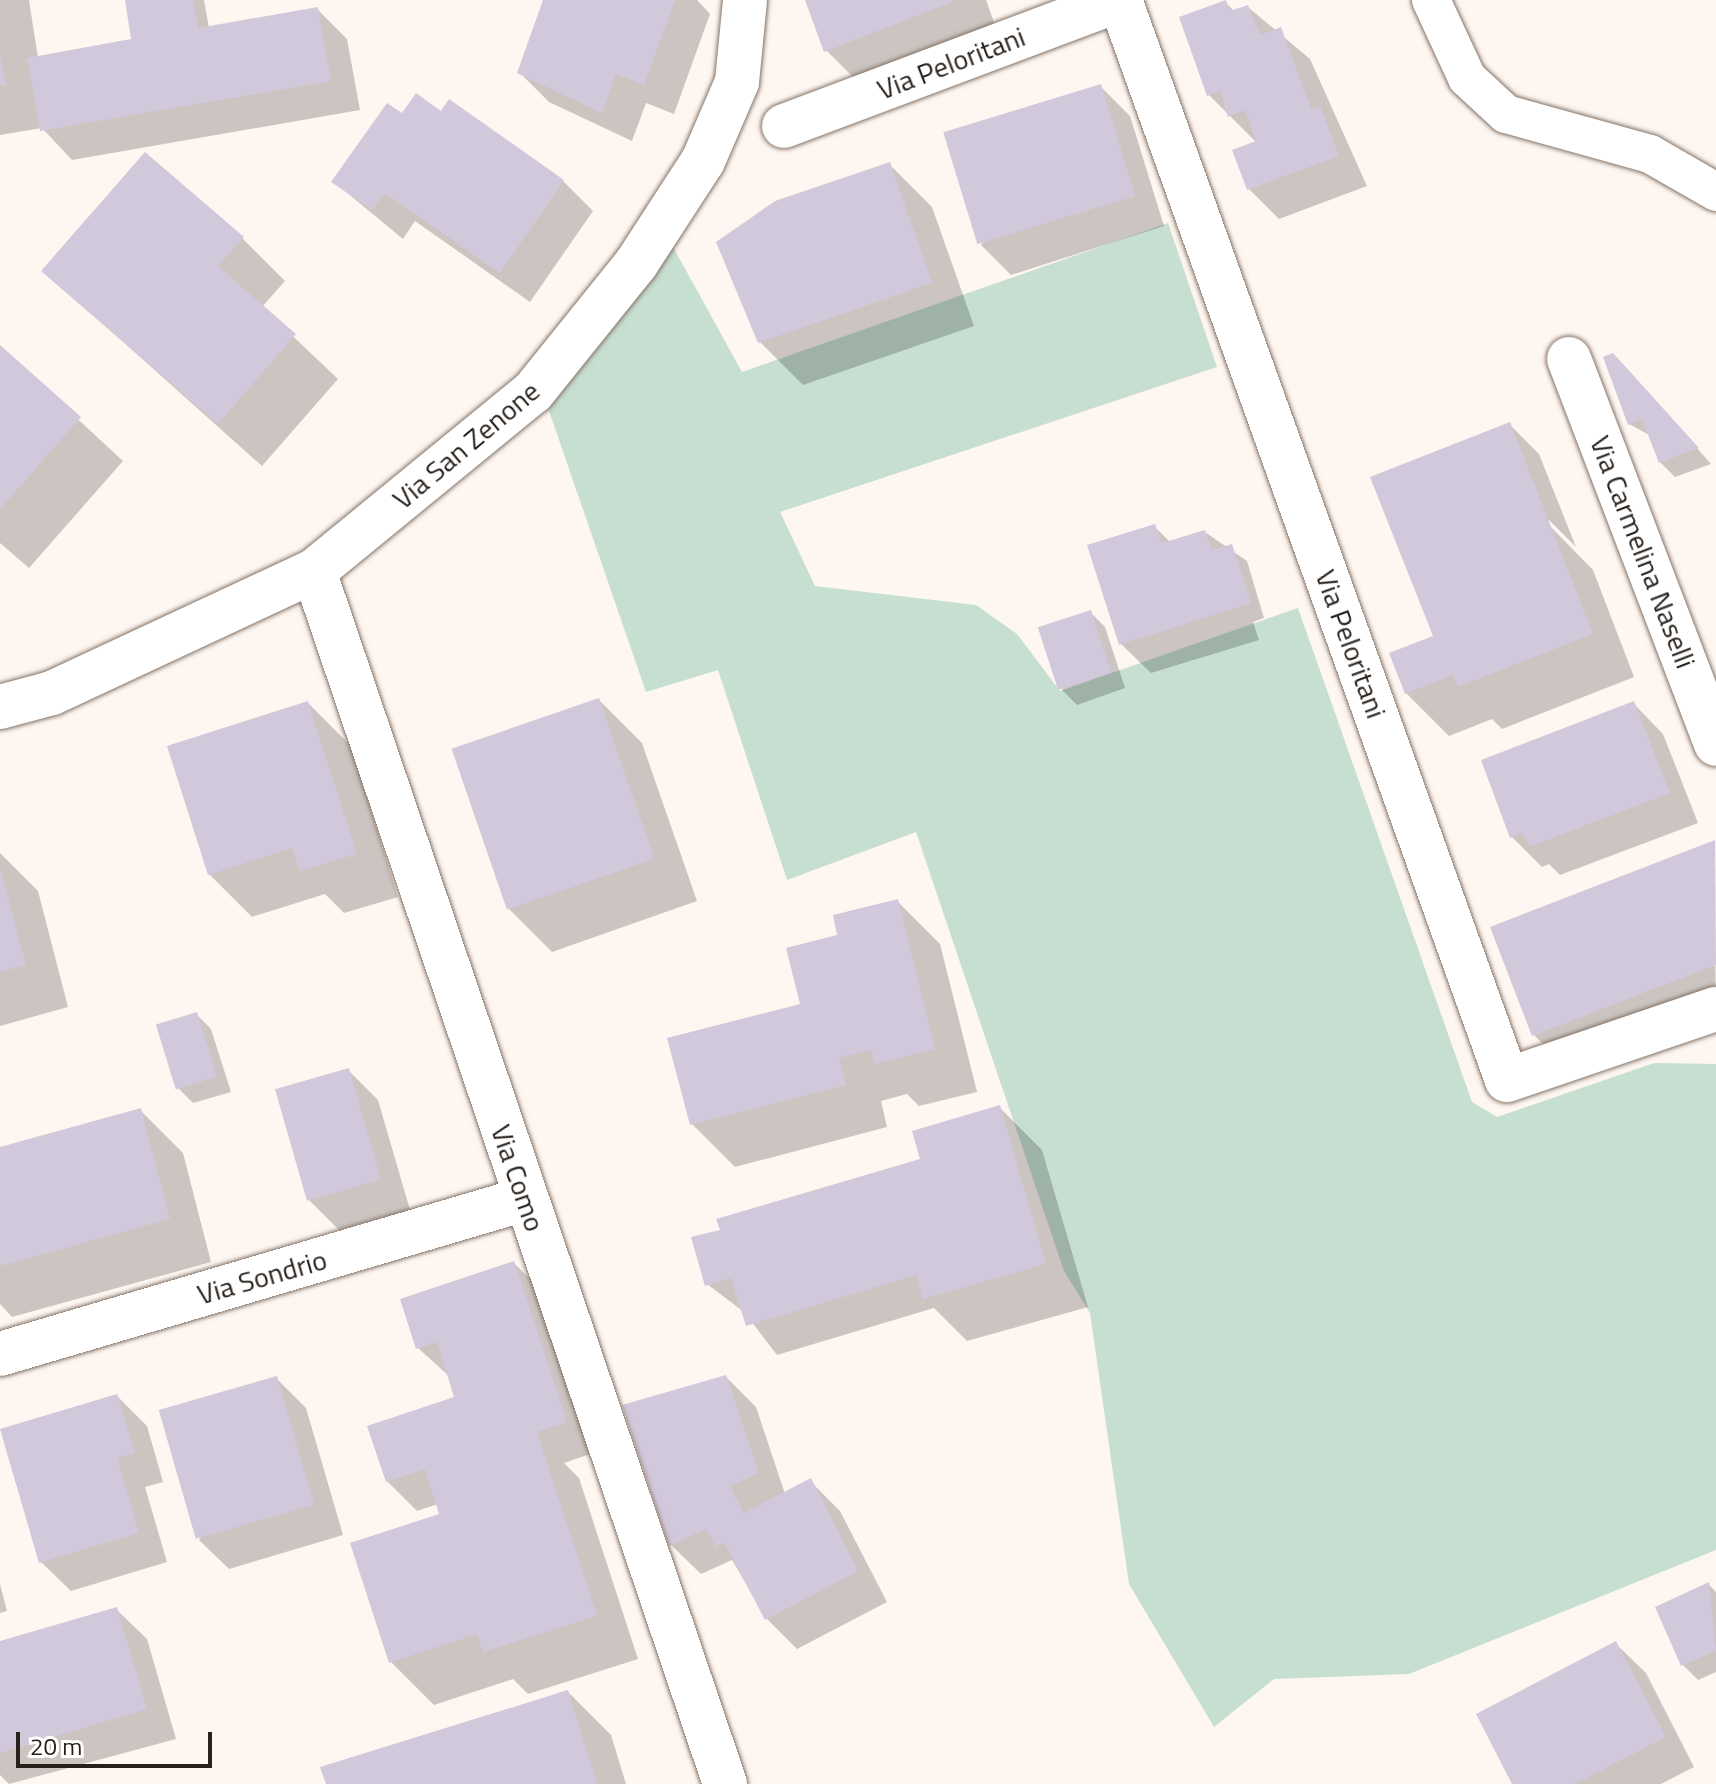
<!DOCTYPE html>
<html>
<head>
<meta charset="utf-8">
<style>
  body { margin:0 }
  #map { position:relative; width:1716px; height:1784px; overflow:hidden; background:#fef6f1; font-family:"Titillium Web",sans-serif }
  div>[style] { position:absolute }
  .green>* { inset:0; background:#c6dfd1 }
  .shadow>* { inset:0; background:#0003 }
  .building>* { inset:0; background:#d2c8db; transform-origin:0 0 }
  .roads { filter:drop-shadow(0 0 2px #847366) drop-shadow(0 0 2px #847366) }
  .lane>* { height:38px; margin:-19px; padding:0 19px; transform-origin:19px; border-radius:19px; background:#fff }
  .street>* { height:44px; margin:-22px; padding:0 22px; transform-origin:22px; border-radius:22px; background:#fff }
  span { translate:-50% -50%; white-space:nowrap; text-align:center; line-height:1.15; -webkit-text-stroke:8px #fff; paint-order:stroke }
  .street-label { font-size:28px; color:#27201b }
  .scale { position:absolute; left:16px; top:1732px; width:196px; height:36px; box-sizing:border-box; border:4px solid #27201b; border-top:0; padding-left:10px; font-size:24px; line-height:28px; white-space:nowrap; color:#27201b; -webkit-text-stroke:6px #fff; paint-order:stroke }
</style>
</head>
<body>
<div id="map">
  <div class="green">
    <i style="clip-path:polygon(1168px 223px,1217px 367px,780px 512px,815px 586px,976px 605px,1017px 634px,1060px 691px,1298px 608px,1472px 1102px,1497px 1117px,1654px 1063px,1716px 1064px,1716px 1550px,1409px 1674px,1274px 1679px,1214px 1727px,1129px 1584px,1090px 1313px,1064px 1271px,916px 832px,787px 880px,718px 670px,646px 692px,548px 408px,673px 247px,742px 372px)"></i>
  </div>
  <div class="shadow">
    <i style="clip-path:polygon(0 0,29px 0,38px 58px,134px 41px,127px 0,204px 0,209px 28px,317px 9px,347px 39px,360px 110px,72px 160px,42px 128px,0 135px)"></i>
    <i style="clip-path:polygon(545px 0,697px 0,710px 14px,674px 114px,646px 103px,632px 141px,549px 102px,519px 72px)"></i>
    <i style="clip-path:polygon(807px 0,986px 0,1001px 42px,869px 93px,826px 50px)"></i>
    <i style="clip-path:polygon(1225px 2px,1235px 12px,1248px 7px,1310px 59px,1367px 186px,1279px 219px,1249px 189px,1235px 151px,1257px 143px,1209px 95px,1181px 18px)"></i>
    <i style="clip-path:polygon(1100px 86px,1130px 116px,1164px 226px,1011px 275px,981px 245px)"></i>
    <i style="clip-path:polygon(442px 114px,563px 181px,593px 211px,530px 302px,415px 221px,403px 239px,334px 182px,403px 116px)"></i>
    <i style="clip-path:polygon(889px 164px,932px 207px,974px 326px,803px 385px,760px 342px)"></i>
    <i style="clip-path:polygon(242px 238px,285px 281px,262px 307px,338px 379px,262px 466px,44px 271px)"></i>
    <i style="clip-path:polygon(0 347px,123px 461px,29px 568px,0 543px)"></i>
    <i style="clip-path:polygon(1628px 370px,1711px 464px,1675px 477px,1660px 462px,1651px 436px,1629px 424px)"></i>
    <i style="clip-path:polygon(1509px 424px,1539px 454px,1576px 547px,1549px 520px,1549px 525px,1593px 570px,1634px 677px,1502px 729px,1492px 719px,1449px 736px,1406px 693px,1435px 637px)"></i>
    <i style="clip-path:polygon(1154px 526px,1171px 543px,1205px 532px,1247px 561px,1264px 618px,1253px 622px,1259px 640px,1151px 673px,1121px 644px)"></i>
    <i style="clip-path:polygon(1090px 612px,1105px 627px,1125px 688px,1077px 705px,1062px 690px)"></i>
    <i style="clip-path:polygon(599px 700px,642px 743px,697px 901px,552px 952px,509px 909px)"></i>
    <i style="clip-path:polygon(308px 703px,351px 746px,398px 897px,344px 913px,325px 894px,252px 917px,209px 874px)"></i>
    <i style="clip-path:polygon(1634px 704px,1663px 734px,1698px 823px,1560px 875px,1549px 864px,1542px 867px,1512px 837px,1483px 761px)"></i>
    <i style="clip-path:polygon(1714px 843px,1716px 1024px,1577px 1078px,1534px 1035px)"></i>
    <i style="clip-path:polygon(0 853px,38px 891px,68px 1007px,0 1026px)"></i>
    <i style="clip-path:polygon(897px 901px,940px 944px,977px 1092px,919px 1106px,907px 1094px,881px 1101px,887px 1127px,735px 1167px,692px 1124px,802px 1006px,840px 936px)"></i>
    <i style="clip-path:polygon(196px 1014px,211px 1029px,231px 1092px,193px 1103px,179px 1089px)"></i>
    <i style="clip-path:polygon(348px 1070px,378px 1100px,410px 1210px,339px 1230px,309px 1200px)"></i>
    <i style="clip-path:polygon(999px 1107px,1042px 1150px,1088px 1307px,967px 1341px,934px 1308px,777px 1355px,744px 1312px,707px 1284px,722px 1231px,922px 1160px)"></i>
    <i style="clip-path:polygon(140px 1110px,183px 1153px,211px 1262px,12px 1317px,0 1304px,0 1149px)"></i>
    <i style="clip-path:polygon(514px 1263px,544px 1293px,596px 1452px,564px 1463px,579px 1478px,638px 1659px,528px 1694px,513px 1679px,434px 1705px,391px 1662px,441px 1515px,438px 1504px,417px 1511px,387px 1481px,457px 1398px,450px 1377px,418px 1348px)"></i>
    <i style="clip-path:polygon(726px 1377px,756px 1407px,785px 1494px,810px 1481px,840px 1511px,887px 1602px,797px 1649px,767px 1619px,732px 1560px,701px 1574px,671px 1545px)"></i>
    <i style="clip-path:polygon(276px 1378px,306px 1408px,343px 1535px,229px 1569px,199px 1540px)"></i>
    <i style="clip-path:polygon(117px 1396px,147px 1426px,163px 1482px,145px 1487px,167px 1562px,71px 1591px,41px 1562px)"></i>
    <i style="clip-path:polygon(0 1584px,7px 1611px,0 1613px)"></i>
    <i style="clip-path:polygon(1709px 1585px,1716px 1592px,1716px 1672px,1698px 1680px,1683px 1665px,1658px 1608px)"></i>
    <i style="clip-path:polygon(117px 1610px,147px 1639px,176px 1739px,9px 1784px,0 1775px,0 1643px)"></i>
    <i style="clip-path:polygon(1616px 1644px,1646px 1673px,1694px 1767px,1661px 1784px,1514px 1784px)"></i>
    <i style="clip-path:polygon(568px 1692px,611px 1735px,626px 1784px,328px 1784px)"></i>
  </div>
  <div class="building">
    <i style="clip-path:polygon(125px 0,193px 0,198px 28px,318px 7px,331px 81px,40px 131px,27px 58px,131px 39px)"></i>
    <i style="clip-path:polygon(543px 0,675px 0,644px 85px,616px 74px,602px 113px,517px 73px)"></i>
    <i style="clip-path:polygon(805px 0,957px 0,824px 52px)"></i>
    <i style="clip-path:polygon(1226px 0,1230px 11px,1248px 5px,1260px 35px,1281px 27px,1311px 109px,1320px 106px,1339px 156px,1247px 190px,1232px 150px,1256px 141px,1245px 110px,1228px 117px,1220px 91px,1207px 96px,1179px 17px)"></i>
    <i style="clip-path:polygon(0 55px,6px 85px,0 86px)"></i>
    <i style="left:1101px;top:84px;width:117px;height:165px;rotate:73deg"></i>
    <i style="clip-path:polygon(416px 93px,441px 111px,449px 99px,564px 180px,500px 273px,384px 193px,372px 210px,331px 182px,387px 103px,402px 113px)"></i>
    <i style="clip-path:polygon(145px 152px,244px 237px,218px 266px,296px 334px,218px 424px,41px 271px)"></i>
    <i style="clip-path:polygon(890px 162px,932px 283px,758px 343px,716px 242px,775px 201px)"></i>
    <i style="clip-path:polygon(0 345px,81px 417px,0 509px)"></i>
    <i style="clip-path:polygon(1613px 353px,1699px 448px,1659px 463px,1642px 419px,1628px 425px,1603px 357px)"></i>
    <i style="clip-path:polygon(1510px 422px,1593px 634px,1458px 687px,1453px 675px,1405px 694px,1389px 653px,1433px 636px,1370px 477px)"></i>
    <i style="clip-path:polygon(1155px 524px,1162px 543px,1205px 530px,1212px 550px,1232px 544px,1251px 603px,1119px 645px,1087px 545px)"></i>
    <i style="left:1091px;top:610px;width:66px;height:56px;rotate:72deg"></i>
    <i style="left:599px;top:698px;width:170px;height:156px;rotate:71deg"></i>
    <i style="clip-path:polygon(308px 701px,357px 854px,300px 871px,292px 848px,208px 875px,167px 746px)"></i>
    <i style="clip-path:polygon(1634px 701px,1670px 793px,1529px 847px,1523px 833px,1510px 838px,1481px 760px)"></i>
    <i style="clip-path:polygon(1715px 840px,1716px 965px,1532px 1036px,1490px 927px)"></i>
    <i style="clip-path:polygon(0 868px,26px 965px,0 972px)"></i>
    <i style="clip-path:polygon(898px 899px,935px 1049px,874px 1064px,871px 1050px,839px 1058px,846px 1085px,690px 1125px,667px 1038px,800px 1004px,786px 948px,837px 935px,833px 915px)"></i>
    <i style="left:197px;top:1012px;width:68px;height:43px;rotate:73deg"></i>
    <i style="left:349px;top:1068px;width:116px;height:77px;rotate:74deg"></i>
    <i style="clip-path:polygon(1000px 1105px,1046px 1264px,923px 1299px,916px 1275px,746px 1326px,731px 1278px,705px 1286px,691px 1237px,720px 1230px,716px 1219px,920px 1159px,912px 1131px)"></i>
    <i style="clip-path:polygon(141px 1108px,170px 1219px,0 1266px,0 1147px)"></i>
    <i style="clip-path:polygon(514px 1261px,567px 1422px,537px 1432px,597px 1616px,483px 1652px,477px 1634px,389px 1663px,350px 1543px,439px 1514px,425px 1469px,386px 1482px,367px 1426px,454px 1397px,437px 1342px,416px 1349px,400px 1299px)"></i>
    <i style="clip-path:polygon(726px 1375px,759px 1473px,730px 1486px,744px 1513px,811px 1478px,858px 1571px,765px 1620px,724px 1542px,716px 1547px,706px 1529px,669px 1546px,622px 1405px)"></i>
    <i style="left:277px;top:1376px;width:134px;height:123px;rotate:74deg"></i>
    <i style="clip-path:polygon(117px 1394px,135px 1453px,117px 1458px,139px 1533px,39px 1563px,0 1429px)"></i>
    <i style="clip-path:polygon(1709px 1582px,1716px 1651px,1681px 1666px,1655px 1607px)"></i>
    <i style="clip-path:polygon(117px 1607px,147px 1709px,0 1753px,0 1641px)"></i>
    <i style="clip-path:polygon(1616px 1641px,1666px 1737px,1575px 1784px,1512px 1784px,1476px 1714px)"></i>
    <i style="clip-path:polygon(568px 1690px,597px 1784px,326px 1784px,320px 1767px)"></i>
  </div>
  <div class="roads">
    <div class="lane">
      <i style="left:1431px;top:0;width:86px;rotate:65.2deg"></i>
      <i style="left:1467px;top:78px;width:53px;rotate:42.7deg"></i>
      <i style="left:1506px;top:114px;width:149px;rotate:15.5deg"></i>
      <i style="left:1650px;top:154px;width:76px;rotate:29.9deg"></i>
    </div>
    <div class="street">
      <i style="left:1120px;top:0;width:1147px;rotate:70.29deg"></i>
      <i style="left:1507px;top:1080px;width:221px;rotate:-18.8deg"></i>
      <i style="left:784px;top:126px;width:358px;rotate:-20.6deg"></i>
      <i style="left:1569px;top:359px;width:412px;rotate:69.1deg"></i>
      <i style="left:314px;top:571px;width:1281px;rotate:71.28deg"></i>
      <i style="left:0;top:707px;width:54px;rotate:-15.1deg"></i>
      <i style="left:52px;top:693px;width:289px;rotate:-25deg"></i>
      <i style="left:314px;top:571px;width:283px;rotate:-39.3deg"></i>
      <i style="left:533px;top:392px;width:164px;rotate:-51.2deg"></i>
      <i style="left:636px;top:264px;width:123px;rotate:-57deg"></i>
      <i style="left:703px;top:161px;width:86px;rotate:-66.7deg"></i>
      <i style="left:737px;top:82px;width:82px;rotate:-84.4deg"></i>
      <i style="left:0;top:1354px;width:547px;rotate:-16.45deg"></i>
    </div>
  </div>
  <div class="street-label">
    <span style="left:951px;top:63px;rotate:-21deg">Via Peloritani</span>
    <span style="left:466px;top:445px;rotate:-40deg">Via San Zenone</span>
    <span style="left:1643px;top:552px;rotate:69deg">Via Carmelina Naselli</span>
    <span style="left:1351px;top:644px;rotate:70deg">Via Peloritani</span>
    <span style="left:518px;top:1178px;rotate:71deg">Via Como</span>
    <span style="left:262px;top:1277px;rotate:-16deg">Via Sondrio</span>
  </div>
  <div class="scale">20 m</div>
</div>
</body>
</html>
